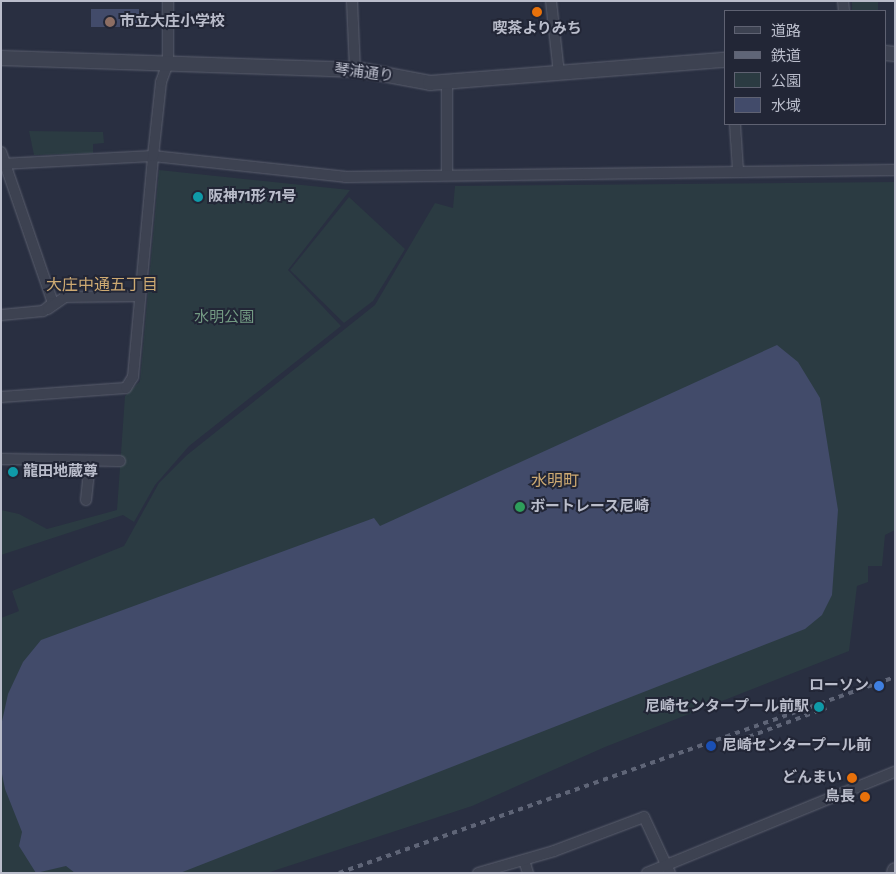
<!DOCTYPE html>
<html>
<head>
<meta charset="utf-8">
<style>
  body { margin:0 }
  #map { position:relative; width:896px; height:874px; overflow:hidden; background:#292f41; font-family:"Fira Sans Condensed","Noto Sans JP",sans-serif }
  div>[style] { position:absolute }
  .green>* { inset:0; background:#2b3b42; transform-origin:0 0 }
  .water>* { inset:0; background:#424b6a; transform-origin:0 0 }
  .roads { filter:drop-shadow(0 0 1px #5b5f6e) drop-shadow(0 0 1px #5b5f6e) }
  .minor>* { height:10px; margin:-5px; padding:0 5px; transform-origin:5px; border-radius:5px; background:#3d4251 }
  .tertiary>* { height:14px; margin:-7px; padding:0 7px; transform-origin:7px; border-radius:7px; background:#3d4251 }
  .rail>* { height:4px; margin-top:-2px; transform-origin:0; background:repeating-linear-gradient(90deg,#5f6577 0 5px,transparent 0 10px) }
  .dots>* { width:14px; height:14px; translate:-50% -50%; box-sizing:border-box; border:2px solid #222636; border-radius:50% }
  span { translate:-50% -50%; white-space:nowrap; text-align:center; line-height:1.15; -webkit-text-stroke:4px #222636; paint-order:stroke }
  .poi-label { font-size:15px; color:#babdcb; font-weight:700 }
  .left { translate:0 -50%; text-align:left }
  .right { translate:-100% -50%; text-align:right }
  .street-label { font-size:15px; color:#babdcb }
  .park-label { font-size:15px; color:#739a83 }
  .neighbourhood-label { font-size:16px; color:#ceaa72 }
  .frame { position:absolute; inset:0; border:2px solid #babdcb; pointer-events:none }
  .legend { position:absolute; left:724px; top:10px; width:162px; height:115px; box-sizing:border-box; background:#222636; border:1px solid #5f6272; margin:0; padding:6px 9px; list-style:none; font-size:15px; color:#babdcb }
  .legend li { display:flex; align-items:center; gap:10px; height:25px }
  .legend b { width:25px; border:1px solid #5f6272 }
</style>
</head>
<body>
<div id="map">
  <div class="green">
    <i style="left:852px;top:1px;width:26px;height:10px"></i>
    <i style="clip-path:polygon(29px 131px,103px 132px,104px 143px,93px 144px,93px 153px,34px 155px)"></i>
    <i style="clip-path:polygon(159px 170px,350px 190px,288px 270px,341px 326px,189px 446px,155px 485px,134px 522px,123px 515px,1px 555px,1px 510px,19px 514px,47px 529px,117px 510px,125px 396px,140px 381px)"></i>
    <i style="clip-path:polygon(895px 182px,895px 530px,885px 535px,882px 566px,868px 566px,868px 582px,857px 586px,849px 651px,605px 747px,472px 806px,267px 873px,1px 873px,1px 618px,19px 611px,12px 591px,124px 546px,159px 483px,187px 455px,375px 305px,435px 203px,453px 208px,455px 186px)"></i>
    <i style="clip-path:polygon(349px 197px,405px 249px,373px 301px,344px 323px,290px 270px)"></i>
  </div>
  <div class="water">
    <i style="left:91px;top:9px;width:48px;height:18px"></i>
    <i style="clip-path:polygon(777px 345px,798px 362px,820px 398px,838px 510px,832px 595px,822px 615px,805px 629px,180px 873px,75px 873px,66px 866px,36px 873px,19px 846px,22px 832px,5px 789px,1px 769px,1px 726px,8px 694px,23px 662px,41px 640px,374px 518px,380px 526px)"></i>
  </div>
  <div class="roads">
    <div class="minor">
      <i style="left:352px;top:1px;width:69px;rotate:87.5deg"></i>
      <i style="left:551px;top:1px;width:73px;rotate:83.7deg"></i>
      <i style="left:843px;top:1px;width:10px;rotate:84deg"></i>
      <i style="left:447px;top:82px;width:93px;rotate:90deg"></i>
      <i style="left:735px;top:124px;width:47px;rotate:86.3deg"></i>
      <i style="left:1px;top:152px;width:160px;rotate:71deg"></i>
      <i style="left:53px;top:303px;width:13px;rotate:141deg"></i>
      <i style="left:43px;top:311px;width:42px;rotate:174.6deg"></i>
      <i style="left:1px;top:164px;width:152px;rotate:-3deg"></i>
      <i style="left:153px;top:156px;width:193px;rotate:6.2deg"></i>
      <i style="left:345px;top:177px;width:550px;rotate:-0.73deg"></i>
      <i style="left:48px;top:309px;width:21px;rotate:-35deg"></i>
      <i style="left:65px;top:297px;width:75px;rotate:-0.8deg"></i>
      <i style="left:1px;top:397px;width:125px;rotate:-4.1deg"></i>
      <i style="left:126px;top:388px;width:13px;rotate:-58deg"></i>
      <i style="left:133px;top:377px;width:222px;rotate:-84.8deg"></i>
      <i style="left:153px;top:156px;width:74px;rotate:-83.8deg"></i>
      <i style="left:161px;top:82px;width:20px;rotate:-70deg"></i>
      <i style="left:168px;top:63px;width:62px;rotate:-90deg"></i>
      <i style="left:1px;top:459px;width:119px;rotate:1deg"></i>
      <i style="left:86px;top:500px;width:39px;rotate:-84deg"></i>
      <i style="left:524px;top:860px;width:14px;rotate:73deg"></i>
      <i style="left:478px;top:873px;width:79px;rotate:-16.1deg"></i>
      <i style="left:554px;top:851px;width:96px;rotate:-20.7deg"></i>
      <i style="left:644px;top:817px;width:62px;rotate:65.1deg"></i>
      <i style="left:647px;top:873px;width:268px;rotate:-22.2deg"></i>
    </div>
    <div class="tertiary">
      <i style="left:885px;top:53px;width:10px;rotate:6deg"></i>
      <i style="left:1px;top:58px;width:360px;rotate:1.9deg"></i>
      <i style="left:361px;top:70px;width:70px;rotate:10.7deg"></i>
      <i style="left:430px;top:83px;width:296px;rotate:-4.5deg"></i>
      <i style="left:894px;top:873px;width:3px;rotate:-72deg"></i>
    </div>
  </div>
  <div class="rail">
    <i style="left:730px;top:744px;width:103px;rotate:-20.6deg"></i>
    <i style="left:339px;top:873px;width:590px;rotate:-19.42deg"></i>
  </div>
  <div class="dots">
    <i style="left:537px;top:12px;background:#e8710a"></i>
    <i style="left:110px;top:22px;background:#8d6e63"></i>
    <i style="left:198px;top:197px;background:#0f9aa8"></i>
    <i style="left:13px;top:472px;background:#0f9aa8"></i>
    <i style="left:520px;top:507px;background:#2e9e5b"></i>
    <i style="left:879px;top:686px;background:#3f7fe0"></i>
    <i style="left:819px;top:707px;background:#0f9aa8"></i>
    <i style="left:711px;top:746px;background:#1a4fb4"></i>
    <i style="left:852px;top:778px;background:#e8710a"></i>
    <i style="left:865px;top:797px;background:#e8710a"></i>
  </div>
  <div class="poi-label">
    <span class="left" style="left:120px;top:22px">市立大庄小学校</span>
    <span style="left:537px;top:29px">喫茶よりみち</span>
    <span class="left" style="left:208px;top:197px">阪神71形 71号</span>
    <span class="left" style="left:23px;top:472px">龍田地蔵尊</span>
    <span class="left" style="left:530px;top:507px">ボートレース尼崎</span>
    <span class="right" style="left:869px;top:686px">ローソン</span>
    <span class="right" style="left:809px;top:707px">尼崎センタープール前駅</span>
    <span class="left" style="left:722px;top:746px">尼崎センタープール前</span>
    <span class="right" style="left:842px;top:778px">どんまい</span>
    <span class="right" style="left:855px;top:797px">鳥長</span>
  </div>
  <div class="street-label">
    <span style="left:364px;top:73px;rotate:7deg">琴浦通り</span>
  </div>
  <div class="park-label">
    <span style="left:224px;top:318px">水明公園</span>
  </div>
  <div class="neighbourhood-label">
    <span style="left:102px;top:285px">大庄中通五丁目</span>
    <span style="left:555px;top:481px">水明町</span>
  </div>
  <div class="frame"></div>
  <ul class="legend">
  <li><b style="height:6px;background:#3d4251"></b>道路</li>
  <li><b style="height:6px;background:#5f6577"></b>鉄道</li>
  <li><b style="height:14px;background:#2b3b42"></b>公園</li>
  <li><b style="height:14px;background:#424b6a"></b>水域</li>
  </ul>
</div>
</body>
</html>
